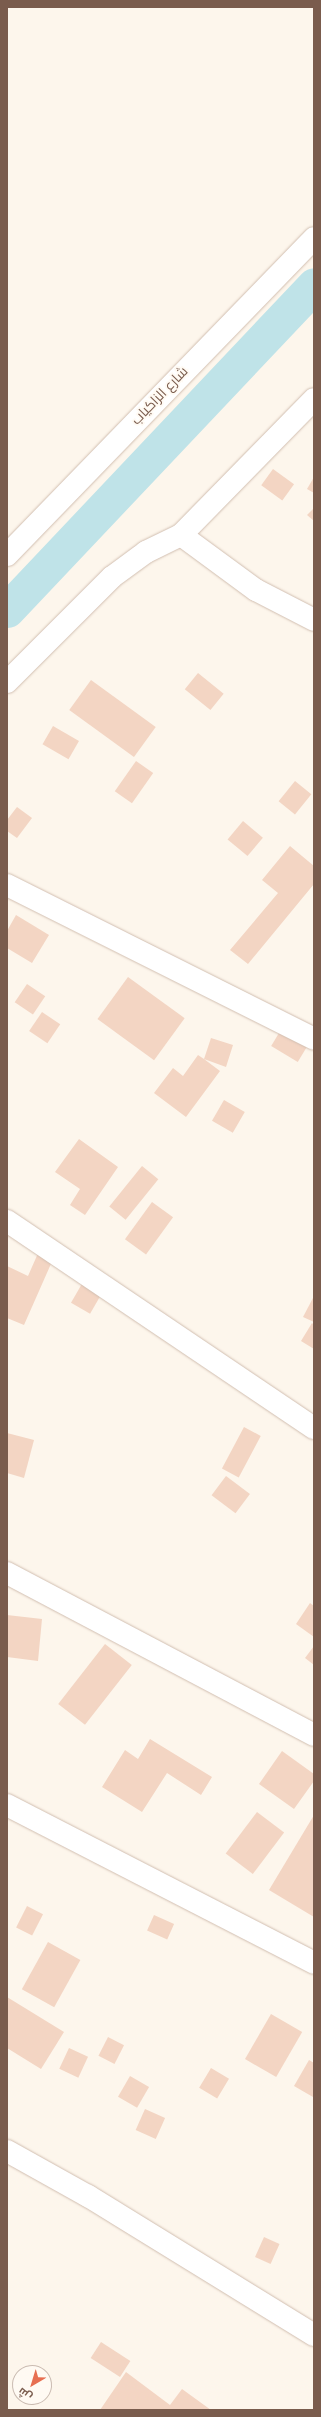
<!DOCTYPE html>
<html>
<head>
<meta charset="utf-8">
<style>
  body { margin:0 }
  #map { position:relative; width:321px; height:2417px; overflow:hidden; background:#fdf6ec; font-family:"Nunito Sans",Cairo,sans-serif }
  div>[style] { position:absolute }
  .canal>* { height:35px; margin:-17.5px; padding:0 17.5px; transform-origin:17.5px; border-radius:17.5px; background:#bfe3e8 }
  .building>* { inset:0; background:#f3d5c3; transform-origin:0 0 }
  .roads { filter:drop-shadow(0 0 1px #d1beb0) drop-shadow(0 0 1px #d1beb0) }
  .street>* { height:22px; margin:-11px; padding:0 11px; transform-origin:11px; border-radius:11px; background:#fff }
  .secondary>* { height:22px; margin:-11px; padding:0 11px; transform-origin:11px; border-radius:11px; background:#fff }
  span { translate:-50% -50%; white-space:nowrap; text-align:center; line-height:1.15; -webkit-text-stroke:3.5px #fffaf3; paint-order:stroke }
  .street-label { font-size:14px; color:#7a5c4d }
  .frame { position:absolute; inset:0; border:8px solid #7a5c4d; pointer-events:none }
  .north { position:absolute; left:12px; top:2365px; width:40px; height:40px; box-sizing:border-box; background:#fffaf3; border:1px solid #cabbb1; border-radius:50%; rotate:218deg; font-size:11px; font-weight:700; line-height:16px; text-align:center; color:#7a5c4d }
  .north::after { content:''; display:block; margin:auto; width:14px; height:18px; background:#e76f51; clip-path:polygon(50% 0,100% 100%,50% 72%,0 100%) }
</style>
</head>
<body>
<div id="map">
  <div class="canal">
    <i style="left:7px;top:610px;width:447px;rotate:-46.6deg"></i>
  </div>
  <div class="building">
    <i style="left:273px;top:469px;width:26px;height:20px;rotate:36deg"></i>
    <i style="clip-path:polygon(314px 477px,314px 493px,307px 489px)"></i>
    <i style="clip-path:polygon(314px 508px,314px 521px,307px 515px)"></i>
    <i style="left:198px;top:673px;width:33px;height:21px;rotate:39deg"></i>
    <i style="left:91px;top:680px;width:80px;height:37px;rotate:36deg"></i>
    <i style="left:53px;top:726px;width:30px;height:21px;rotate:30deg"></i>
    <i style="left:136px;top:761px;width:21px;height:37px;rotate:35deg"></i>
    <i style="left:295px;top:781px;width:21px;height:26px;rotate:39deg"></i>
    <i style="clip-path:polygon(17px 807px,32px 818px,17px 838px,7px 831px,7px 820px)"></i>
    <i style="left:243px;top:821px;width:26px;height:24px;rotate:40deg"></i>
    <i style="clip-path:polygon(290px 846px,314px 866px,314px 884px,248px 964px,230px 950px,278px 893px,262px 880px)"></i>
    <i style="clip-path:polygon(16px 915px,49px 935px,32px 963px,7px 948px,7px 931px)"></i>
    <i style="left:128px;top:977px;width:70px;height:52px;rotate:36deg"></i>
    <i style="left:27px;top:984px;width:22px;height:22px;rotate:34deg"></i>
    <i style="left:42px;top:1012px;width:22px;height:23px;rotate:34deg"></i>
    <i style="left:282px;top:1028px;width:31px;height:21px;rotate:31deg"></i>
    <i style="clip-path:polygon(211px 1038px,233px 1045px,226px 1067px,204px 1059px,220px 1071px,186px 1117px,154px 1093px,173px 1068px,183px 1076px,198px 1055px,204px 1059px)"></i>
    <i style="left:224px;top:1100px;width:24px;height:24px;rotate:30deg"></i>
    <i style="clip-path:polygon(79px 1139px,118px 1167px,85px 1215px,70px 1205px,80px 1189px,55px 1172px)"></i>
    <i style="left:142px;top:1166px;width:21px;height:52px;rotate:39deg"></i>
    <i style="left:152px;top:1202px;width:26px;height:46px;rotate:36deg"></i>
    <i style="clip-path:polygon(39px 1251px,54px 1257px,24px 1325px,7px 1318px,7px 1266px,28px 1276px)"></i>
    <i style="left:83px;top:1282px;width:22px;height:24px;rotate:30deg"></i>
    <i style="clip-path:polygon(314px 1296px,314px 1322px,303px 1317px)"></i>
    <i style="clip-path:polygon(312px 1323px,314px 1325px,314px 1349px,301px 1341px)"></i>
    <i style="left:244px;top:1427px;width:19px;height:47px;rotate:28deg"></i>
    <i style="clip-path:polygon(7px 1433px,34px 1440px,24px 1478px,7px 1473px)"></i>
    <i style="left:226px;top:1476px;width:30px;height:24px;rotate:37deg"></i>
    <i style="clip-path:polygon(310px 1603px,314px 1606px,314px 1637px,296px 1624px)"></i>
    <i style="clip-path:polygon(7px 1615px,42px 1619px,38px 1661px,7px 1657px)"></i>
    <i style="left:105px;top:1644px;width:34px;height:76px;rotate:38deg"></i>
    <i style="clip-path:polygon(314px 1646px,314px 1665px,305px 1658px)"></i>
    <i style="clip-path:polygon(150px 1739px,212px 1777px,201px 1795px,167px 1773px,142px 1812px,102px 1787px,125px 1750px,138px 1759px)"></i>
    <i style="clip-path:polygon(282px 1751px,314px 1774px,314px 1781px,294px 1809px,259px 1784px)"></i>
    <i style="left:257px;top:1812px;width:34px;height:52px;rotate:37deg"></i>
    <i style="clip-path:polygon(314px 1815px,314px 1917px,269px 1890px)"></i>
    <i style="left:27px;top:1906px;width:18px;height:24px;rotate:27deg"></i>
    <i style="left:154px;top:1915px;width:22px;height:17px;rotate:24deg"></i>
    <i style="left:48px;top:1942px;width:37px;height:54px;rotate:29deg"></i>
    <i style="clip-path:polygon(7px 1997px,64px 2032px,41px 2069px,7px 2048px)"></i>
    <i style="left:271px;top:2014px;width:36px;height:52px;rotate:30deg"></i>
    <i style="left:108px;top:2037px;width:18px;height:21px;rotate:27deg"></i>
    <i style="left:69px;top:2048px;width:21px;height:23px;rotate:25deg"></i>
    <i style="clip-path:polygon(309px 2060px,314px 2063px,313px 2097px,294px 2086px)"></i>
    <i style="left:211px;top:2068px;width:21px;height:23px;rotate:31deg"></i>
    <i style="left:130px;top:2076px;width:22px;height:24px;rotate:30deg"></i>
    <i style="left:145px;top:2109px;width:22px;height:23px;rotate:24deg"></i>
    <i style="left:264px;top:2237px;width:17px;height:22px;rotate:24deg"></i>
    <i style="left:101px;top:2342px;width:35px;height:19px;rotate:33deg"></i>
    <i style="clip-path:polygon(126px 2372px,170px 2405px,182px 2389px,211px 2410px,100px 2410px)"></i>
  </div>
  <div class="roads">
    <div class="street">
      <i style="left:181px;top:535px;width:93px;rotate:36.3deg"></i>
      <i style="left:256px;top:590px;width:65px;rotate:27.3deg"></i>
      <i style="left:7px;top:682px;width:148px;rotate:-45deg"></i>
      <i style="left:112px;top:577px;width:42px;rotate:-36.3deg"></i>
      <i style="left:146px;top:552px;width:39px;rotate:-26deg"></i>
      <i style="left:181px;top:535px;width:190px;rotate:-45.6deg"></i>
      <i style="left:7px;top:885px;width:343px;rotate:26.6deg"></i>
      <i style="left:7px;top:1221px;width:370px;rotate:34deg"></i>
      <i style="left:7px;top:1573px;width:347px;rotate:27.8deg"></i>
      <i style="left:7px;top:1805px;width:345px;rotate:27.2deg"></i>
      <i style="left:7px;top:2151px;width:93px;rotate:29.1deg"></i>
      <i style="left:88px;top:2196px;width:265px;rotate:31.6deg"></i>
    </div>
    <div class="secondary">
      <i style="left:7px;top:555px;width:441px;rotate:-45.9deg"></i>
    </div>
  </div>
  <div class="street-label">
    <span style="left:160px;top:396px;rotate:-46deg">شارع الزاكياب</span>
  </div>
  <div class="frame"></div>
  <div class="north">ش</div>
</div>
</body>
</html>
